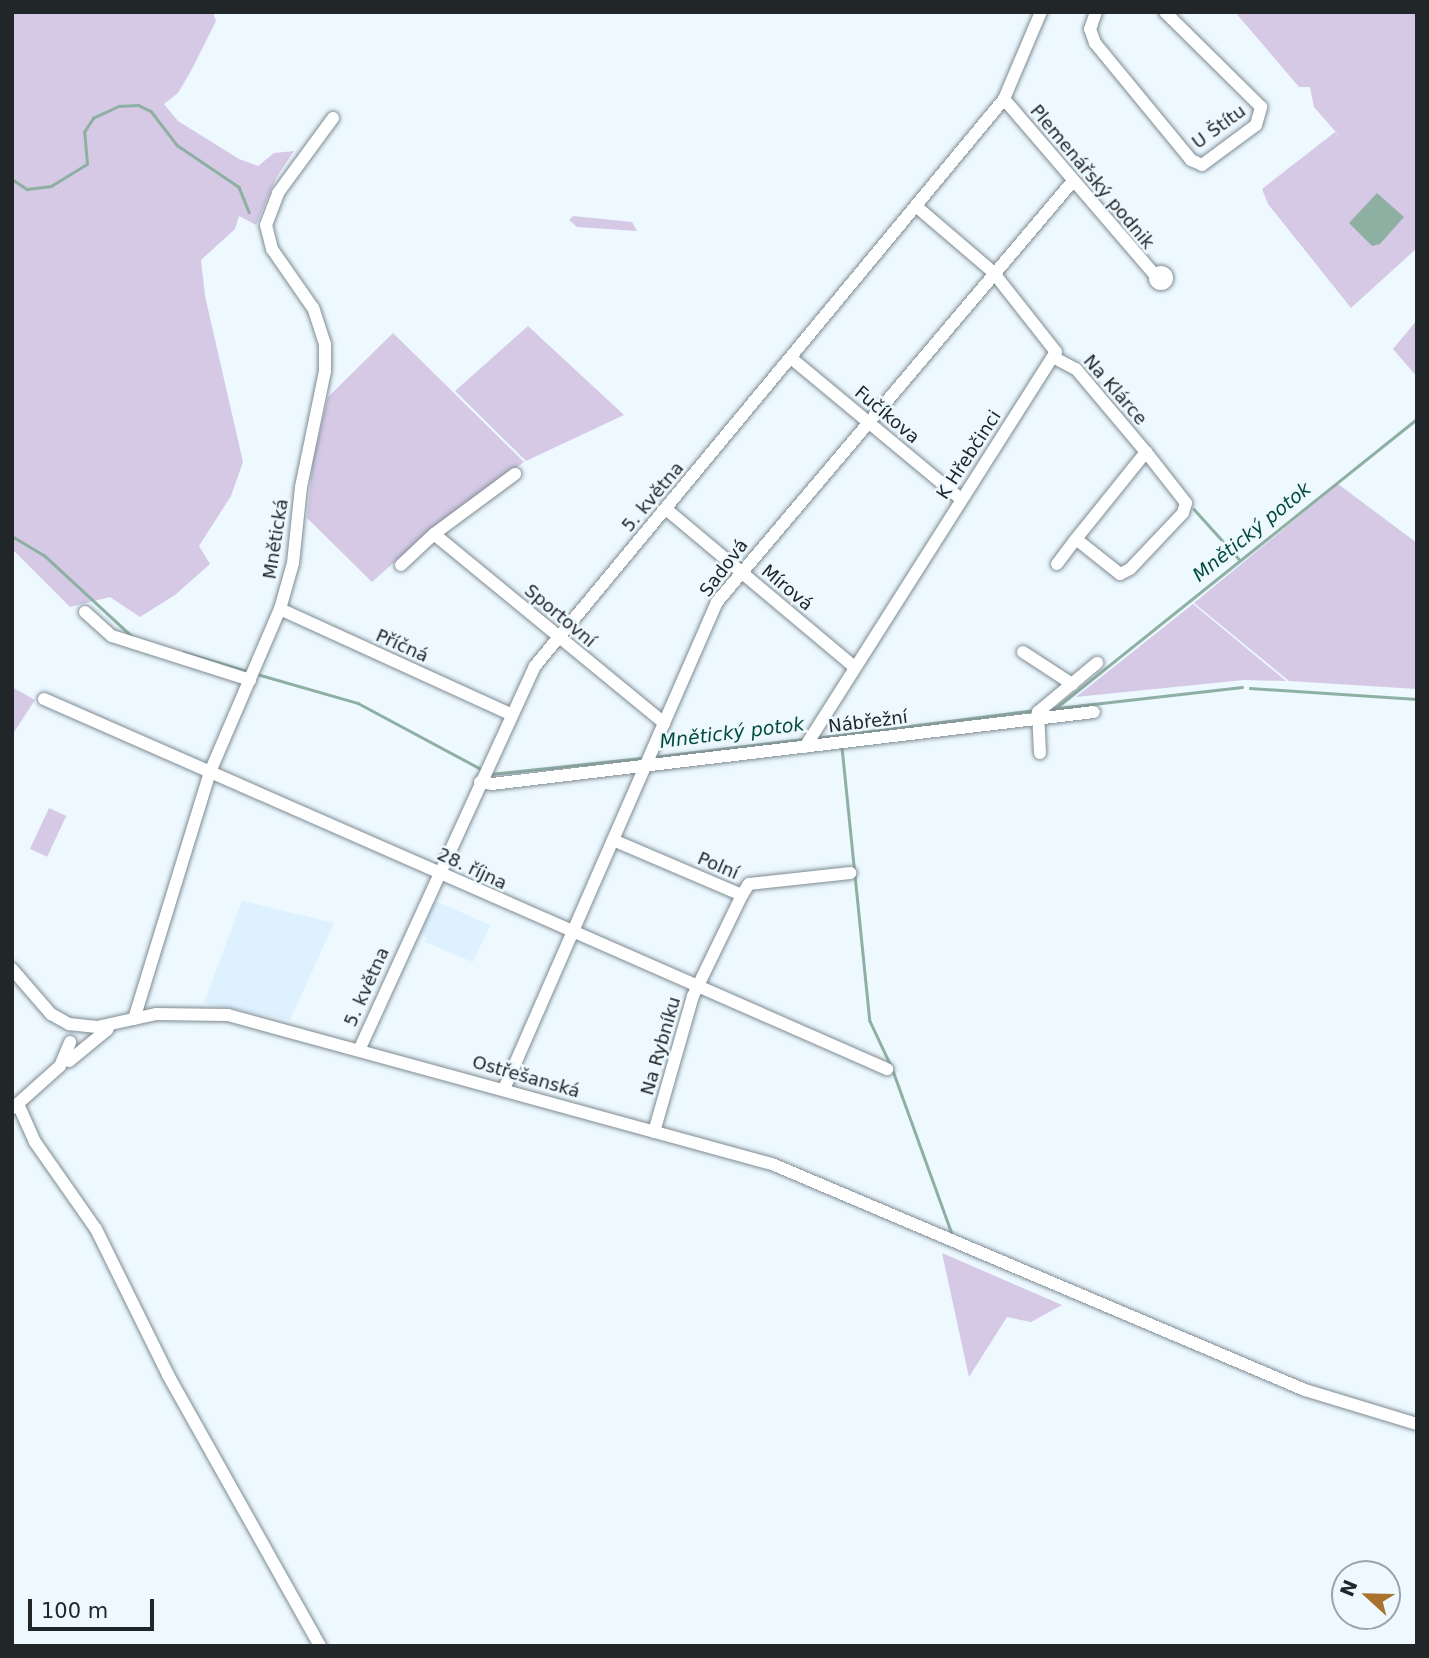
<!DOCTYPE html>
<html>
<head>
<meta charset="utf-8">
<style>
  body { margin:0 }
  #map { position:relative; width:1429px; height:1658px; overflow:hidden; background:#edf8ff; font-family:"DejaVu Sans",sans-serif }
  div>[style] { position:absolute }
  .built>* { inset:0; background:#ddf1fe }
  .green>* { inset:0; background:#d5c9e6; transform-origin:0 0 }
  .water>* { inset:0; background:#8eb0a3 }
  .stream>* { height:2.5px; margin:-1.25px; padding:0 1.25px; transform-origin:1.25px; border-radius:1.25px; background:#8eb0a3 }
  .roads { filter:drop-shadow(0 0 2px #7f8b93) drop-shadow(0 0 2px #7f8b93) }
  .minor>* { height:12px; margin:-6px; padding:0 6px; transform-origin:6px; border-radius:6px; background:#fff }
  .minor>.ring { margin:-6px; padding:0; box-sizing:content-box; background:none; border:12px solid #fff; border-radius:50% }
  span { translate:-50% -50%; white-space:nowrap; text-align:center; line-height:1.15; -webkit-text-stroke:5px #edf8ff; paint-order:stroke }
  .street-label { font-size:18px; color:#212629 }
  .water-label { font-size:19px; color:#034c3a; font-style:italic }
  .frame { position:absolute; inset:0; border:14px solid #212629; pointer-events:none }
  .north { position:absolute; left:1331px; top:1560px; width:70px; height:70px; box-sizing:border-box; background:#edf8ff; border:2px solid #9ba4a9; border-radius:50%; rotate:292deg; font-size:19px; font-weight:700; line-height:28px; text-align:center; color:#212629 }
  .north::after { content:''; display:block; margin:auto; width:24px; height:32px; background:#a9732d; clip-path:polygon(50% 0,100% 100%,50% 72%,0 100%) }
  .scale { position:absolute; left:28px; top:1599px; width:126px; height:32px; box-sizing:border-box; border:4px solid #212629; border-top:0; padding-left:9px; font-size:21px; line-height:24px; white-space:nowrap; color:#212629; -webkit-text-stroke:5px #edf8ff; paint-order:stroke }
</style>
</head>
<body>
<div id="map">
  <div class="built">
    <i style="clip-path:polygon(242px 901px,334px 923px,290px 1020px,204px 1003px)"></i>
    <i style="clip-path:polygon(435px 901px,490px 925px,473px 962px,425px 942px,427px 938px,420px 934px)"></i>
  </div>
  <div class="green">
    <i style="clip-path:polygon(12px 12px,213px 12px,216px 21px,192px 69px,178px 93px,164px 104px,178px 121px,239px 159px,258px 166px,274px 153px,294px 151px,276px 178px,256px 225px,239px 216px,235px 229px,201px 260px,205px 296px,243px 462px,231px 496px,199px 546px,210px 564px,175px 595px,140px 617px,110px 597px,70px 607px,12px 549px)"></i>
    <i style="clip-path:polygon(1235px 12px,1417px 12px,1417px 248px,1351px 308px,1268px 204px,1262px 189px,1335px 132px,1341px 138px,1314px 107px,1310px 87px,1299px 87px)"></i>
    <i style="clip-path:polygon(573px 216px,632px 222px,637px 231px,577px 227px,569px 220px)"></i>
    <i style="clip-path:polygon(1417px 320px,1417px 377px,1393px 349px)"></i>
    <i style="clip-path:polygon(528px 326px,624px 415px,526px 461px,455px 391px)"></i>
    <i style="clip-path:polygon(393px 333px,524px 462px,434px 527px,372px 582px,307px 518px,313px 459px,328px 397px)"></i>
    <i style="clip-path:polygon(1338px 484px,1417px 543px,1417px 689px,1289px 681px,1194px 603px)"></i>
    <i style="clip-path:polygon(1193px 604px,1286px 681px,1244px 680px,1076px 697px)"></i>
    <i style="clip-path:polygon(12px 687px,35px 700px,12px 735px)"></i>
    <i style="left:49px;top:808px;width:19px;height:45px;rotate:25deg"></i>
    <i style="clip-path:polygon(942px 1253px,1062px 1305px,1031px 1322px,1007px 1317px,969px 1377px)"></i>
  </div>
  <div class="water">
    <i style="clip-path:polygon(1377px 193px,1404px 217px,1380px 244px,1372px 246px,1349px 223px)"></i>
  </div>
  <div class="stream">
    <i style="left:12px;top:179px;width:18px;rotate:34deg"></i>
    <i style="left:27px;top:189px;width:24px;rotate:-7deg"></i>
    <i style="left:51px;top:186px;width:42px;rotate:-31.4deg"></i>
    <i style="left:87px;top:164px;width:32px;rotate:-95deg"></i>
    <i style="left:84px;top:132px;width:17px;rotate:-57deg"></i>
    <i style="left:93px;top:118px;width:29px;rotate:-25deg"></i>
    <i style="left:119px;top:106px;width:19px;rotate:-3deg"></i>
    <i style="left:138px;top:105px;width:14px;rotate:25deg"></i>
    <i style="left:151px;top:111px;width:43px;rotate:52.6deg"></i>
    <i style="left:177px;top:145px;width:75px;rotate:34.1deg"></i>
    <i style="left:239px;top:187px;width:27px;rotate:68deg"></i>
    <i style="left:1194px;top:509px;width:69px;rotate:48deg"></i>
    <i style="left:12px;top:536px;width:37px;rotate:31deg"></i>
    <i style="left:44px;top:555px;width:121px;rotate:42.7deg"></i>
    <i style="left:183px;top:652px;width:67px;rotate:16.5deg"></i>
    <i style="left:257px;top:674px;width:105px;rotate:16deg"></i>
    <i style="left:358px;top:703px;width:140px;rotate:28.2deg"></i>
    <i style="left:1250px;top:688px;width:167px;rotate:3.8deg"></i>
    <i style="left:1058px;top:708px;width:185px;rotate:-6.5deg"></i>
    <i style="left:1049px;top:709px;width:7px;rotate:-8deg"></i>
    <i style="left:1056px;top:708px;width:462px;rotate:-38.7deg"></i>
    <i style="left:816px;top:738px;width:222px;rotate:-7.3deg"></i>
    <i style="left:842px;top:747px;width:275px;rotate:84.2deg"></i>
    <i style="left:870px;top:1021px;width:52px;rotate:64.9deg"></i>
    <i style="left:892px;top:1068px;width:177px;rotate:70.1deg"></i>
    <i style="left:653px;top:757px;width:151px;rotate:-6.8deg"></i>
    <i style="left:490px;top:774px;width:154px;rotate:-6deg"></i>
  </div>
  <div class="roads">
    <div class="minor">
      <i style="left:1096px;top:12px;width:18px;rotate:109deg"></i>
      <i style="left:1090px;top:29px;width:15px;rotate:70deg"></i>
      <i style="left:1095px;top:43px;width:151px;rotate:50.6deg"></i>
      <i style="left:1191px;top:160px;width:12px;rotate:24deg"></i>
      <i style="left:1202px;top:165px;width:67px;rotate:-36.5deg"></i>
      <i style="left:1256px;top:125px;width:19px;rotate:-74deg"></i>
      <i style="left:1261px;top:107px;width:135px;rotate:-135.3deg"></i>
      <i style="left:1004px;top:99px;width:232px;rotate:49.4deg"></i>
      <i class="ring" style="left:1155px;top:272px;width:0;height:0"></i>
      <i style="left:1053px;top:357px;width:26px;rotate:28deg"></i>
      <i style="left:1076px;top:369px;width:109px;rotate:49.9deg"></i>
      <i style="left:1146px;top:452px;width:65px;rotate:51.9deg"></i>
      <i style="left:1186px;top:503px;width:10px;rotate:107deg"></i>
      <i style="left:1183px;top:513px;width:77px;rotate:133.4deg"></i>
      <i style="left:1130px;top:569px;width:11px;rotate:153deg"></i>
      <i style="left:1120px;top:574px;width:56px;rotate:-141.5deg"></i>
      <i style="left:1076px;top:539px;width:112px;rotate:-51.2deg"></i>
      <i style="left:791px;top:358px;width:221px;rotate:39.7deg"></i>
      <i style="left:666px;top:509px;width:244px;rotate:40deg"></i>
      <i style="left:434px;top:534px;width:101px;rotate:-36.5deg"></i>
      <i style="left:1057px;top:564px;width:31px;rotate:-53deg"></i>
      <i style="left:401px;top:565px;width:45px;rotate:-43.2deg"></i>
      <i style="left:434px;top:534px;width:298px;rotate:39.4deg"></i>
      <i style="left:280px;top:609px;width:253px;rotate:24.5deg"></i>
      <i style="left:85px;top:612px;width:36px;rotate:42deg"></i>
      <i style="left:112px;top:636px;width:145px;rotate:17.7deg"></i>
      <i style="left:1023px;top:652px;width:59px;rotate:33.1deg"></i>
      <i style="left:44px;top:699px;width:921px;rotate:23.7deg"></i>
      <i style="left:805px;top:747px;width:468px;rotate:-57.6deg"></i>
      <i style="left:1056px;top:352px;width:102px;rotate:-128.2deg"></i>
      <i style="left:993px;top:272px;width:100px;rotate:-139.5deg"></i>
      <i style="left:1040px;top:753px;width:41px;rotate:-92.8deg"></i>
      <i style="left:1038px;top:712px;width:77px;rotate:-39.7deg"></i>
      <i style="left:480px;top:782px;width:12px;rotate:9deg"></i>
      <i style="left:492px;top:784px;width:606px;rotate:-6.82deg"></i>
      <i style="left:613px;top:840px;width:140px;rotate:23.1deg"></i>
      <i style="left:742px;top:895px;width:13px;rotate:-58deg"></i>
      <i style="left:749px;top:884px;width:102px;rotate:-6.2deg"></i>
      <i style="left:12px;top:969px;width:60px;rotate:49.1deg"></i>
      <i style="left:51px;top:1014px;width:21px;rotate:29deg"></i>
      <i style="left:69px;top:1024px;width:28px;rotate:6deg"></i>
      <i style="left:97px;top:1027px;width:60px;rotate:-12.4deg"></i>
      <i style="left:156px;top:1014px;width:72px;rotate:0.8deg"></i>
      <i style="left:228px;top:1015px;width:564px;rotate:15.32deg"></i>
      <i style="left:772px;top:1164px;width:579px;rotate:22.98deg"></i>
      <i style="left:1305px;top:1390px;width:117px;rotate:16.9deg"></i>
      <i style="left:134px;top:1019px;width:258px;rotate:-72.9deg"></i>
      <i style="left:210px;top:772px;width:177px;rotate:-66.8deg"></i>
      <i style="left:280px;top:609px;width:48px;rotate:-74.2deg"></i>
      <i style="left:293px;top:563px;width:76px;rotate:-84deg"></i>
      <i style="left:301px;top:487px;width:118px;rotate:-78.3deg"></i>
      <i style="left:325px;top:371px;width:27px;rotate:-90deg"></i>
      <i style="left:325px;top:344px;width:38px;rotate:-108deg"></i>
      <i style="left:313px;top:308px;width:72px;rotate:-124.8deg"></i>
      <i style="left:272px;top:249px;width:25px;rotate:-104deg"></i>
      <i style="left:266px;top:225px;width:34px;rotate:-69deg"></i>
      <i style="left:278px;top:193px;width:93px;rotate:-53.7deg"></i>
      <i style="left:360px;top:1048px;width:420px;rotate:-65.4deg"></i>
      <i style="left:535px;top:666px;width:736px;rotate:-50.4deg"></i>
      <i style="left:1004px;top:99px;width:95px;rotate:-67deg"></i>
      <i style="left:69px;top:1061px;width:50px;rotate:-39.4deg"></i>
      <i style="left:504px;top:1089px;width:532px;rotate:-66.38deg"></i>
      <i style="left:717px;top:602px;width:551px;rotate:-49.78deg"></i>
      <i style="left:18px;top:1104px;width:42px;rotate:65.9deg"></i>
      <i style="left:35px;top:1142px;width:106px;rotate:55deg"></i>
      <i style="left:96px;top:1229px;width:163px;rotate:63.7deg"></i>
      <i style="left:168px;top:1375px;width:311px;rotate:60.7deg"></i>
      <i style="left:13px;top:1108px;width:63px;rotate:-41.8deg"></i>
      <i style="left:60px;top:1066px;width:26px;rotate:-67deg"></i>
      <i style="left:654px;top:1132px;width:141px;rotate:-74deg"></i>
      <i style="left:693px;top:996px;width:112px;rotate:-64.1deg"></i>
    </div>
  </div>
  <div class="street-label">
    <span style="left:1219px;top:127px;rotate:-36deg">U Štítu</span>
    <span style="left:1092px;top:177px;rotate:50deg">Plemenářský podnik</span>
    <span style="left:1115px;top:390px;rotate:49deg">Na Klárce</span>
    <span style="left:887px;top:415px;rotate:40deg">Fučíkova</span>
    <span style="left:969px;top:455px;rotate:-57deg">K Hřebčinci</span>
    <span style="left:653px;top:497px;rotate:-50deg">5. května</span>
    <span style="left:276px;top:539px;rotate:-81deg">Mnětická</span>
    <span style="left:724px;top:568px;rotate:-53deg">Sadová</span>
    <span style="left:787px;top:588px;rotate:40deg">Mírová</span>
    <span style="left:560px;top:616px;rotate:40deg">Sportovní</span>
    <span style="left:402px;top:646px;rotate:24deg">Příčná</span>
    <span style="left:868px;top:722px;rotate:-7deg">Nábřežní</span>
    <span style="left:718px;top:866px;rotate:23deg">Polní</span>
    <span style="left:472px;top:869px;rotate:25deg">28. října</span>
    <span style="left:367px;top:987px;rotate:-66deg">5. května</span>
    <span style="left:661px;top:1046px;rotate:-74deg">Na Rybníku</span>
    <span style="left:526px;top:1077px;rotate:16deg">Ostřešanská</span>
  </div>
  <div class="water-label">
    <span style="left:1252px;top:532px;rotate:-39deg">Mnětický potok</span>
    <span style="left:732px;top:733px;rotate:-7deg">Mnětický potok</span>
  </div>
  <div class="frame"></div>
  <div class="north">N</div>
  <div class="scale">100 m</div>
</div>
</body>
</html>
